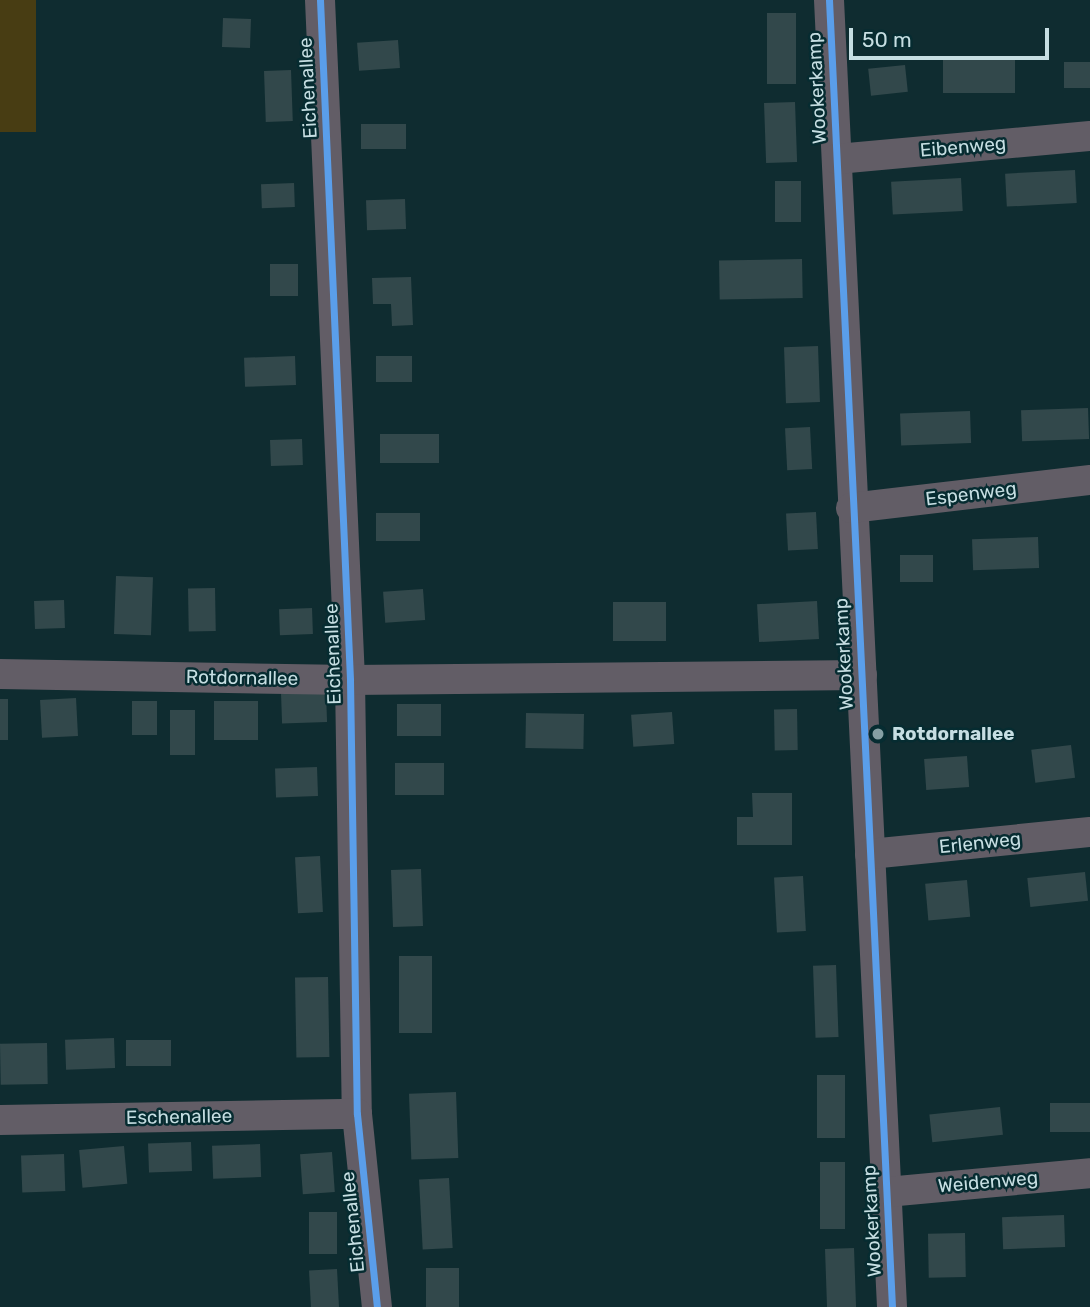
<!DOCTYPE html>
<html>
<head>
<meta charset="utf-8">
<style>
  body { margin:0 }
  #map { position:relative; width:1090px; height:1307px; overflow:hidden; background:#0f2c30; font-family:Rubik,sans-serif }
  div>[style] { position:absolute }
  .green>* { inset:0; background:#483d13; transform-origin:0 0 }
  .building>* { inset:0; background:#32484b; transform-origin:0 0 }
  .street>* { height:30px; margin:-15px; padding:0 15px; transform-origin:15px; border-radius:15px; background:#625d66 }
  .cycleway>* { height:7px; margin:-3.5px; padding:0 3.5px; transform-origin:3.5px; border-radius:3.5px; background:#5a9eea }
  .dots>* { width:19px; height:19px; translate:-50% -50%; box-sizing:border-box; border:4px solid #062c31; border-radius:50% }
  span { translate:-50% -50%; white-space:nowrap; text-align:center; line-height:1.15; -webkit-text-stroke:5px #062c31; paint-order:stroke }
  .street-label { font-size:19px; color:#c6dee2 }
  .poi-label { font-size:19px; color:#c6dee2; font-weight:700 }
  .left { translate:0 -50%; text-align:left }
  .scale { position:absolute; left:849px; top:28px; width:200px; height:32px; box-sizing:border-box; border:4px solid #c6dee2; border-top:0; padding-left:9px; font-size:21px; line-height:24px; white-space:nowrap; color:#c6dee2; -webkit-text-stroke:5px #062c31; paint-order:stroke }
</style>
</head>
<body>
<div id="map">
  <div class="green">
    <i style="left:0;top:0;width:36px;height:132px"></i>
  </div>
  <div class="building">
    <i style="left:767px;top:13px;width:29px;height:71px"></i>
    <i style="left:223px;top:18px;width:28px;height:29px;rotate:2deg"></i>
    <i style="left:398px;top:40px;width:28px;height:41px;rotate:86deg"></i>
    <i style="left:1015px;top:60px;width:33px;height:72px;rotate:90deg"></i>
    <i style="left:1064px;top:62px;width:26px;height:26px"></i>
    <i style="left:905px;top:65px;width:27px;height:37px;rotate:84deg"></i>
    <i style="left:291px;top:70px;width:51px;height:27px;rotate:88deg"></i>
    <i style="left:795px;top:102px;width:60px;height:31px;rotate:88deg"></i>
    <i style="left:406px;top:124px;width:25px;height:45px;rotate:90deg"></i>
    <i style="left:1075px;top:170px;width:33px;height:70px;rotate:87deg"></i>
    <i style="left:961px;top:178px;width:33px;height:70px;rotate:87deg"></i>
    <i style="left:775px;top:181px;width:26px;height:41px"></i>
    <i style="left:294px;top:183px;width:24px;height:33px;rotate:88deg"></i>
    <i style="left:405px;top:199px;width:30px;height:39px;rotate:88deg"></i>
    <i style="left:802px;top:259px;width:39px;height:83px;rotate:89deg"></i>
    <i style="left:270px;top:264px;width:28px;height:32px"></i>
    <i style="clip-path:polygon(411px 277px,413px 325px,392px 326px,391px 304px,373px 304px,372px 278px)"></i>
    <i style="left:818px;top:346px;width:56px;height:34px;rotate:88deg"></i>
    <i style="left:295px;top:356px;width:29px;height:51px;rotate:88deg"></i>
    <i style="left:376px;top:356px;width:36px;height:26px"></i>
    <i style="left:1088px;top:408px;width:31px;height:67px;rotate:88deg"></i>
    <i style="left:970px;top:411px;width:32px;height:70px;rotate:88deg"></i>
    <i style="left:810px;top:427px;width:42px;height:25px;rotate:87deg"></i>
    <i style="left:439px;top:434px;width:29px;height:59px;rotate:90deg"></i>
    <i style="left:302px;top:439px;width:26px;height:32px;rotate:88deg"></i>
    <i style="left:816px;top:512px;width:37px;height:30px;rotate:87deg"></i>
    <i style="left:376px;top:513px;width:44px;height:28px"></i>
    <i style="left:1038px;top:537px;width:31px;height:66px;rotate:88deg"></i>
    <i style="left:900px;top:555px;width:33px;height:27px"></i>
    <i style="left:116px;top:576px;width:37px;height:58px;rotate:2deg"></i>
    <i style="left:215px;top:588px;width:43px;height:27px;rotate:89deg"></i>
    <i style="left:423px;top:589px;width:31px;height:40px;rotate:86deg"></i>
    <i style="left:64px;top:600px;width:28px;height:30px;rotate:88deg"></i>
    <i style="left:817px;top:601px;width:38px;height:60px;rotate:87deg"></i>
    <i style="left:613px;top:602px;width:53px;height:39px"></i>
    <i style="left:312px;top:608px;width:26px;height:33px;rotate:88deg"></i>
    <i style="left:326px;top:692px;width:30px;height:45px;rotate:88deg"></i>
    <i style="left:76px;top:698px;width:38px;height:36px;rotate:87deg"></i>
    <i style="left:0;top:699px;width:8px;height:41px"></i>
    <i style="left:132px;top:701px;width:25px;height:34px"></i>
    <i style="left:214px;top:701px;width:44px;height:39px"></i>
    <i style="left:397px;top:704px;width:44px;height:32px"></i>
    <i style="left:797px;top:709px;width:41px;height:23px;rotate:89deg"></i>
    <i style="left:170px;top:710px;width:25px;height:45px"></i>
    <i style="left:672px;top:712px;width:32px;height:41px;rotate:86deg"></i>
    <i style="left:526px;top:713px;width:58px;height:35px;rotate:1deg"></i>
    <i style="left:1071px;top:745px;width:33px;height:40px;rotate:83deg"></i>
    <i style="left:967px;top:756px;width:31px;height:43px;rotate:86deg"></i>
    <i style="left:395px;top:763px;width:49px;height:32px"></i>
    <i style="left:317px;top:767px;width:29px;height:42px;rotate:88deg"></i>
    <i style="clip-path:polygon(752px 793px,792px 793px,792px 845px,737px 845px,737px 817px,753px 817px)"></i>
    <i style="left:320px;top:856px;width:56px;height:25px;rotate:87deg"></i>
    <i style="left:421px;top:869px;width:57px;height:30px;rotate:88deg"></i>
    <i style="left:1085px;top:872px;width:29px;height:58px;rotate:84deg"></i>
    <i style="left:803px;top:876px;width:55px;height:29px;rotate:87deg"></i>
    <i style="left:967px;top:880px;width:37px;height:42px;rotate:85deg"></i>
    <i style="left:399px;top:956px;width:33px;height:77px"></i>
    <i style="left:836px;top:965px;width:72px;height:23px;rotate:88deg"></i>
    <i style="left:328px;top:977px;width:80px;height:33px;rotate:89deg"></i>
    <i style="left:114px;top:1038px;width:30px;height:49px;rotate:88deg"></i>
    <i style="left:126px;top:1040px;width:45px;height:26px"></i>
    <i style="left:47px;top:1043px;width:41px;height:47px;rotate:89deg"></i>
    <i style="left:817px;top:1075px;width:28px;height:63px"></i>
    <i style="left:456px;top:1092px;width:66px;height:47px;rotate:88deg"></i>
    <i style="left:1090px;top:1103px;width:29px;height:40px;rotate:90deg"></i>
    <i style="left:1000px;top:1107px;width:28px;height:71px;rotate:84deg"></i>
    <i style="left:191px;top:1142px;width:29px;height:43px;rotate:88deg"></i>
    <i style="left:260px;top:1144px;width:33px;height:48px;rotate:88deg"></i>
    <i style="left:124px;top:1146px;width:38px;height:45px;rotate:85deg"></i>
    <i style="left:332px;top:1152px;width:40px;height:32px;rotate:86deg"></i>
    <i style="left:64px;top:1154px;width:37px;height:43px;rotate:88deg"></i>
    <i style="left:820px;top:1162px;width:25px;height:67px"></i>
    <i style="left:449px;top:1178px;width:70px;height:30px;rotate:87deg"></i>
    <i style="left:337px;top:1212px;width:42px;height:28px;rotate:90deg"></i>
    <i style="left:1064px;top:1215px;width:32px;height:62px;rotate:88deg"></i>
    <i style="left:965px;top:1233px;width:44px;height:37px;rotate:89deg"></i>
    <i style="left:854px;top:1248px;width:59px;height:29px;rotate:88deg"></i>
    <i style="left:459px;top:1268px;width:39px;height:33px;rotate:90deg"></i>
    <i style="left:337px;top:1269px;width:38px;height:28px;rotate:87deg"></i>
  </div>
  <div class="street">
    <i style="left:320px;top:0;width:681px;rotate:87.47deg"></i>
    <i style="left:350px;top:680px;width:434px;rotate:89.1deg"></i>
    <i style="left:357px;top:1114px;width:194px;rotate:84.1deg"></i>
    <i style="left:829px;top:0;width:1309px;rotate:87.24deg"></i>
    <i style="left:837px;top:159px;width:254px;rotate:-5.2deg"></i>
    <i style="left:851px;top:508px;width:241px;rotate:-6.7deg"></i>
    <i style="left:0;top:674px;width:350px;rotate:1deg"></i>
    <i style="left:350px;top:680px;width:512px;rotate:-0.56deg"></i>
    <i style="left:870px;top:854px;width:221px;rotate:-5.7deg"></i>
    <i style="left:0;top:1120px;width:357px;rotate:-1deg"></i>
    <i style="left:887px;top:1192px;width:204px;rotate:-5.3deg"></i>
  </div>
  <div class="cycleway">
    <i style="left:320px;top:0;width:681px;rotate:87.47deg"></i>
    <i style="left:350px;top:680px;width:434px;rotate:89.1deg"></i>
    <i style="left:357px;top:1114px;width:194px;rotate:84.1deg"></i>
    <i style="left:829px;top:0;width:1309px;rotate:87.24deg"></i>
  </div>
  <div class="dots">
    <i style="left:878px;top:734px;background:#86a0a4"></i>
  </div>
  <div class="street-label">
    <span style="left:308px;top:88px;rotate:-93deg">Eichenallee</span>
    <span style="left:817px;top:88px;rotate:-93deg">Wookerkamp</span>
    <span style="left:963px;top:147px;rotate:-5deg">Eibenweg</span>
    <span style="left:971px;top:494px;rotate:-7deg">Espenweg</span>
    <span style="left:333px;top:654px;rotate:-92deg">Eichenallee</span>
    <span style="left:844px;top:654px;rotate:-93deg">Wookerkamp</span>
    <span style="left:242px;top:678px;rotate:1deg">Rotdornallee</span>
    <span style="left:980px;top:843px;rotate:-6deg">Erlenweg</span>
    <span style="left:179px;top:1117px;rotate:-1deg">Eschenallee</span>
    <span style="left:988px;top:1182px;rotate:-5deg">Weidenweg</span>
    <span style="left:872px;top:1221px;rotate:-93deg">Wookerkamp</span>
    <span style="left:353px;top:1222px;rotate:-96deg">Eichenallee</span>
  </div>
  <div class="poi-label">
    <span class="left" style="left:892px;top:734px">Rotdornallee</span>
  </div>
  <div class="scale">50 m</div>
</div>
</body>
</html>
